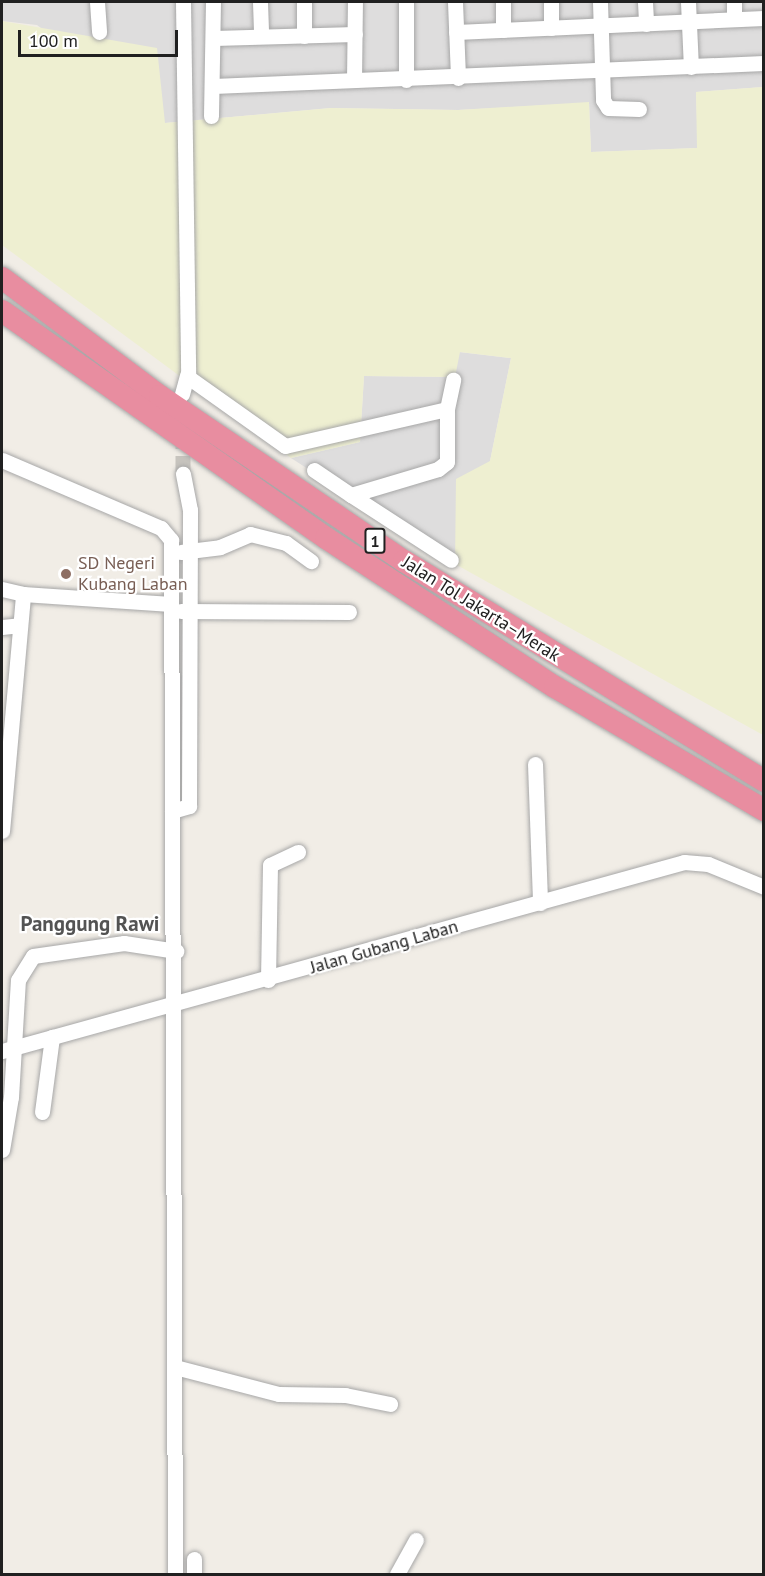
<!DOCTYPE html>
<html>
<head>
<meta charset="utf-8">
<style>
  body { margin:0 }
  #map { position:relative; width:765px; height:1576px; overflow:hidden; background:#f1ede6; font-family:"PT Sans",sans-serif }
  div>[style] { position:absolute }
  .residential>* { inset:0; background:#dedddd }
  .farmland>* { inset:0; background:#eeefd1 }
  .minor-tunnel>* { height:15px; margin-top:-7.5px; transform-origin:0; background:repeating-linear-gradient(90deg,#c7c4be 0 15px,transparent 0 23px) }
  .roads { filter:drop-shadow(0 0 2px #a7a7a7) drop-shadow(0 0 2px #a7a7a7) }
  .minor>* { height:15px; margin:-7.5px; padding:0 7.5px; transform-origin:7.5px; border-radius:7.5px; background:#fff }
  .highway>* { height:22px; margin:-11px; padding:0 11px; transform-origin:11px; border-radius:11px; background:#e88da0 }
  .dots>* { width:16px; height:16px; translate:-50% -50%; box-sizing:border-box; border:3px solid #fff; border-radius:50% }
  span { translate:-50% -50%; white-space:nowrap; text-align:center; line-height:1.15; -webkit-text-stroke:4.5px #fff; paint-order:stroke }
  .shield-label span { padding:2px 4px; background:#fff; border:2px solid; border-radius:4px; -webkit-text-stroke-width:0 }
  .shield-label { font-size:16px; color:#202020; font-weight:700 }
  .education-label { font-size:18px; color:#785e54 }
  .left { translate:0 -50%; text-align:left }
  .street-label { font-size:18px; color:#202020 }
  .quarter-label { font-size:21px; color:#535353; font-weight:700 }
  .frame { position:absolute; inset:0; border:3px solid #202020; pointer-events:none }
  .scale { position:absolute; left:18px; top:30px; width:160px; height:27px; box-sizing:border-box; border:3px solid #202020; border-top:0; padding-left:8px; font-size:18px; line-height:21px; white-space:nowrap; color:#202020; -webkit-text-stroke:4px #fff; paint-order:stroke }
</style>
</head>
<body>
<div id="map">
  <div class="residential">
    <i style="clip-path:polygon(2px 2px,763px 2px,763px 87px,696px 92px,698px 148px,591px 152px,589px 103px,458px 110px,331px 108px,165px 123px,37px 25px,2px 21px)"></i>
    <i style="clip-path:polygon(459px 352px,511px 358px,490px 461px,455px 564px,291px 458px,360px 442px,364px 376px,454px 377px)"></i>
  </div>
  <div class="farmland">
    <i style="clip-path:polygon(2px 21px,157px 48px,165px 123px,331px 108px,458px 110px,589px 102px,591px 152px,697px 148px,696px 92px,763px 87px,763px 735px,455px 564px,456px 479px,490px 461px,511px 358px,460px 352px,455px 377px,364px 376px,360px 442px,291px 458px,2px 245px)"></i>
  </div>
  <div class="minor-tunnel">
    <i style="left:183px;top:433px;width:41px;rotate:90deg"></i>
  </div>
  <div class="roads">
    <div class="minor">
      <i style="left:97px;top:2px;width:30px;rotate:86deg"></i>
      <i style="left:183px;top:2px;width:375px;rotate:89.2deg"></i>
      <i style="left:188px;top:377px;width:119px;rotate:35.4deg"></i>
      <i style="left:285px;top:446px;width:166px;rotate:-12.9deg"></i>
      <i style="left:447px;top:409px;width:30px;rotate:-78deg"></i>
      <i style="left:260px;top:2px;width:34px;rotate:88deg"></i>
      <i style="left:304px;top:2px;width:34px;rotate:90deg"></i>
      <i style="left:406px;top:2px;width:78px;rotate:90deg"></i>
      <i style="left:455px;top:2px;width:76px;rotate:87.7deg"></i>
      <i style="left:551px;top:2px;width:26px;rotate:90deg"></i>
      <i style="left:600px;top:2px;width:98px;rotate:88.2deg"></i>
      <i style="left:603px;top:100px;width:9px;rotate:58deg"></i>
      <i style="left:608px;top:108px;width:31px;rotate:2deg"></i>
      <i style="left:645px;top:2px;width:22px;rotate:87deg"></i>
      <i style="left:688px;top:2px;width:65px;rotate:87.4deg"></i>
      <i style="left:734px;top:2px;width:17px;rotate:90deg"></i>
      <i style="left:503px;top:30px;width:28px;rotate:-90deg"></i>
      <i style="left:456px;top:32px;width:308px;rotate:-2.6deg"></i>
      <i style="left:214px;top:38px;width:141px;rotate:-1.6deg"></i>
      <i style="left:354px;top:80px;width:78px;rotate:-89.3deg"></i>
      <i style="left:213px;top:86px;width:551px;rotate:-2.39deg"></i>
      <i style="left:211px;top:116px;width:114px;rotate:-89deg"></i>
      <i style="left:182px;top:394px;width:20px;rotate:-75deg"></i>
      <i style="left:2px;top:460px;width:173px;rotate:23.2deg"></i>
      <i style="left:161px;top:528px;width:16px;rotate:50deg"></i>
      <i style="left:171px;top:540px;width:1034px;rotate:89.78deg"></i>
      <i style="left:314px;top:470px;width:45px;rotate:34deg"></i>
      <i style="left:351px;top:495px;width:91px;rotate:-16.6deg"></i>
      <i style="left:438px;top:469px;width:11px;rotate:-38deg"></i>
      <i style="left:447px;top:462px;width:53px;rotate:-90deg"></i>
      <i style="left:351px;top:495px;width:119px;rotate:33deg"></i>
      <i style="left:181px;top:552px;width:39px;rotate:-7deg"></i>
      <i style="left:220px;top:547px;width:33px;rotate:-23deg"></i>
      <i style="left:250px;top:534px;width:37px;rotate:14deg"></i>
      <i style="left:286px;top:543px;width:31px;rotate:36deg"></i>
      <i style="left:2px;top:589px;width:22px;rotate:13deg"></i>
      <i style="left:181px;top:611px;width:168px;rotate:0.3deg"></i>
      <i style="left:2px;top:627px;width:18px;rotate:-6deg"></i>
      <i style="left:535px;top:764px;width:139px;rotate:87.9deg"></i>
      <i style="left:172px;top:811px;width:18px;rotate:-16deg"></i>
      <i style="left:189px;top:806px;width:296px;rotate:-89.8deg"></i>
      <i style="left:190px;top:510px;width:37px;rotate:-101deg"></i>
      <i style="left:2px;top:831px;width:238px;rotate:-84.9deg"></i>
      <i style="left:23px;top:594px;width:148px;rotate:3.9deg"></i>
      <i style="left:268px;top:980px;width:115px;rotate:-89deg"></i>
      <i style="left:270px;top:865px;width:31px;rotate:-25deg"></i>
      <i style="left:2px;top:1051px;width:708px;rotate:-15.49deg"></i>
      <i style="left:684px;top:862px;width:24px;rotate:5deg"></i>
      <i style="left:708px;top:864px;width:61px;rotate:22.3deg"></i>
      <i style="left:42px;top:1112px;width:76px;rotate:-82.4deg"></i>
      <i style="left:2px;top:1150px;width:54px;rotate:-80.4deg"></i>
      <i style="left:11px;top:1097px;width:117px;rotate:-86.6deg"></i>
      <i style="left:18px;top:980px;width:28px;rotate:-58deg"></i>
      <i style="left:33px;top:956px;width:92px;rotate:-8.1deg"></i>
      <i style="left:124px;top:943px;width:53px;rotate:8.7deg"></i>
      <i style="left:175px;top:1367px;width:107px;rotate:14.6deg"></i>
      <i style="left:279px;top:1394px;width:66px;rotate:0.9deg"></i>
      <i style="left:345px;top:1395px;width:46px;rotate:11.3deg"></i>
      <i style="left:194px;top:1559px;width:15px;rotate:90deg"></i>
      <i style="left:397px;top:1574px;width:39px;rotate:-61deg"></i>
    </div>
    <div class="highway">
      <i style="left:2px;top:278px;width:197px;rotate:36.8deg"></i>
      <i style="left:160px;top:396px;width:295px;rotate:34.1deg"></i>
      <i style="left:404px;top:561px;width:422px;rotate:31.4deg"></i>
      <i style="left:2px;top:311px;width:396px;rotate:35deg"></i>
      <i style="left:326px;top:538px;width:273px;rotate:33.1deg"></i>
      <i style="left:555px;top:687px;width:243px;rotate:30.5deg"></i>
    </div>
  </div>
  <div class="dots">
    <i style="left:66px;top:574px;background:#8d6e63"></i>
  </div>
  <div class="shield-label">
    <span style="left:375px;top:541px">1</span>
  </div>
  <div class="education-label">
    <span class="left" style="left:78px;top:574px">SD Negeri<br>Kubang Laban</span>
  </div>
  <div class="street-label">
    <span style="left:481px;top:609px;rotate:32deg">Jalan Tol Jakarta–Merak</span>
    <span style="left:384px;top:947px;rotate:-16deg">Jalan Gubang Laban</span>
  </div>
  <div class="quarter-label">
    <span style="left:90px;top:924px">Panggung Rawi</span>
  </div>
  <div class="frame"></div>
  <div class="scale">100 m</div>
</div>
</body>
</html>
